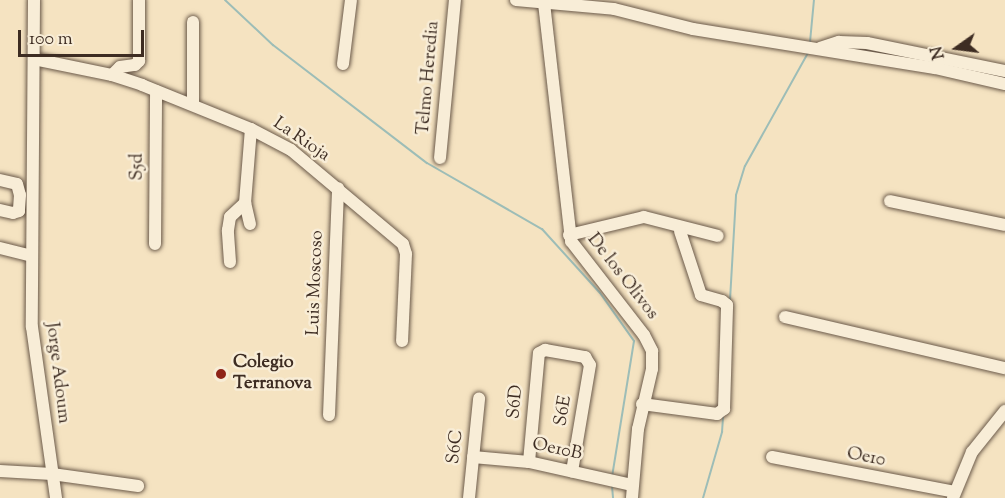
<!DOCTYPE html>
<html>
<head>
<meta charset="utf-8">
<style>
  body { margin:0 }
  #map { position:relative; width:1005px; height:498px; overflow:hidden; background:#f5e3c1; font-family:"Sorts Mill Goudy",serif }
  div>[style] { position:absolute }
  .stream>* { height:2px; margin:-1px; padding:0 1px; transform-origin:1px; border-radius:1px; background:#9dbdb7 }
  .roads { filter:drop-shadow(0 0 2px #6b5a4a) drop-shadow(0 0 2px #6b5a4a) }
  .minor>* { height:12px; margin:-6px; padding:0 6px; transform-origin:6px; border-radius:6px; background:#f8edd7 }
  .dots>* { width:16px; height:16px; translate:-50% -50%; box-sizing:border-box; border:3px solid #f8edd7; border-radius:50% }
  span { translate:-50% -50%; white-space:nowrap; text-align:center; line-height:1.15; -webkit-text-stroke:5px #f8edd7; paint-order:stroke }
  .street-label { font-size:18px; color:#3d2c22 }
  .poi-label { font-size:18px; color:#3d2c22; font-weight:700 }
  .left { translate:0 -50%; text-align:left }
  .north { position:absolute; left:927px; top:18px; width:60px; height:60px; -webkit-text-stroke:4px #f8edd7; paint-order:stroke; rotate:256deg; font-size:16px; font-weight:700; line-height:24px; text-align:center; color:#3d2c22 }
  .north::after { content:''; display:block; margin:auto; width:21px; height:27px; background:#3d2c22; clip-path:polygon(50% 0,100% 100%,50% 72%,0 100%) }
  .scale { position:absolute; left:18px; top:30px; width:126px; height:27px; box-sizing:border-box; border:3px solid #3d2c22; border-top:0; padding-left:8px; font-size:18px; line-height:21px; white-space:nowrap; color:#3d2c22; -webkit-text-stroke:4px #f8edd7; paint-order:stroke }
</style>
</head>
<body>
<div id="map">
  <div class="stream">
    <i style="left:225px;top:0;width:66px;rotate:43.2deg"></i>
    <i style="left:273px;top:45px;width:194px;rotate:37.5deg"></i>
    <i style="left:427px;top:163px;width:133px;rotate:29.9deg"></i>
    <i style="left:542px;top:229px;width:86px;rotate:47.8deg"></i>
    <i style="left:600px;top:293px;width:59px;rotate:54.7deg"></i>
    <i style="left:634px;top:341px;width:138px;rotate:99.2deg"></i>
    <i style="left:810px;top:42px;width:42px;rotate:-84.6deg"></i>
    <i style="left:730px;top:300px;width:105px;rotate:-86.7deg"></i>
    <i style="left:736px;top:195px;width:30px;rotate:-73deg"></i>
    <i style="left:745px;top:166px;width:132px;rotate:-60.9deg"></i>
    <i style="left:612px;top:486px;width:12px;rotate:85deg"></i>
    <i style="left:703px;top:498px;width:69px;rotate:-73.9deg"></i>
    <i style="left:722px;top:432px;width:15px;rotate:-86deg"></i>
  </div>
  <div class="roads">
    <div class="minor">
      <i style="left:34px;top:0;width:327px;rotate:90.4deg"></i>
      <i style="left:32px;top:327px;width:173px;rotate:82deg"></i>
      <i style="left:516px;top:0;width:98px;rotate:5.2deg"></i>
      <i style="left:614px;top:9px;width:81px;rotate:14.2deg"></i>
      <i style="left:693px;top:29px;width:245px;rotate:9.2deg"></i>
      <i style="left:935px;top:68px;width:72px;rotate:12.9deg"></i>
      <i style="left:544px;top:3px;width:240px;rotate:83.5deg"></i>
      <i style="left:571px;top:241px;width:119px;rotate:52.2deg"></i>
      <i style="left:644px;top:335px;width:18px;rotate:63deg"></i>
      <i style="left:652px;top:351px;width:18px;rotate:90deg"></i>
      <i style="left:652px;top:369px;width:62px;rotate:103.1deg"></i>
      <i style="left:638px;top:429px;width:69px;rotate:95deg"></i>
      <i style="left:193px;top:22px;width:83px;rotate:90deg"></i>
      <i style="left:820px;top:48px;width:20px;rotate:-18deg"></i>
      <i style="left:839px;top:42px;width:28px;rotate:2deg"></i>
      <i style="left:867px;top:43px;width:141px;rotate:11.5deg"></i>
      <i style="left:34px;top:59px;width:80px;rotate:11.6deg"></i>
      <i style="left:112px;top:75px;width:32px;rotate:18deg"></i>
      <i style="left:142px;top:85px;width:118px;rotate:22deg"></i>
      <i style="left:251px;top:129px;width:45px;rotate:27.7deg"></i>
      <i style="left:291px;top:150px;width:146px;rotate:40deg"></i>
      <i style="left:403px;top:244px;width:10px;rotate:73deg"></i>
      <i style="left:406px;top:254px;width:87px;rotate:92.6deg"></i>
      <i style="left:343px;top:64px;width:64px;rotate:-82.9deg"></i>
      <i style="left:112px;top:75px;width:11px;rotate:-45deg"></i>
      <i style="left:120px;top:67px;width:15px;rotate:-8deg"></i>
      <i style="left:135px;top:65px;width:6px;rotate:-45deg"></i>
      <i style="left:139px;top:61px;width:61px;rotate:-90deg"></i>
      <i style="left:440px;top:158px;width:159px;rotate:-84.6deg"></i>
      <i style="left:0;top:180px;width:17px;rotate:13deg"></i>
      <i style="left:17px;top:184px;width:11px;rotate:75deg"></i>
      <i style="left:20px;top:195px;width:16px;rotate:94deg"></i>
      <i style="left:19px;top:211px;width:6px;rotate:162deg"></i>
      <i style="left:13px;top:213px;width:13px;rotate:-167deg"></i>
      <i style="left:890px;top:201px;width:117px;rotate:11.8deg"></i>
      <i style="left:250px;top:224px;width:22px;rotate:-103deg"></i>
      <i style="left:245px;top:203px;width:74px;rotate:-85.4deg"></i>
      <i style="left:569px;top:235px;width:77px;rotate:-13.5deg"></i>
      <i style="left:644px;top:217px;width:76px;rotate:14.4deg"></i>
      <i style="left:155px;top:244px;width:153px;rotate:-89.6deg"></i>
      <i style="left:0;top:248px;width:32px;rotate:14deg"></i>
      <i style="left:230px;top:262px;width:32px;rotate:-94deg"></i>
      <i style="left:228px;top:230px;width:13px;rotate:-81deg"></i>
      <i style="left:230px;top:217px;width:21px;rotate:-43deg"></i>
      <i style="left:785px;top:317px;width:226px;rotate:13.1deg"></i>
      <i style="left:642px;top:404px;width:76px;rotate:7.6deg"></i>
      <i style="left:717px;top:414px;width:9px;rotate:-36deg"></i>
      <i style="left:724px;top:409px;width:104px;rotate:-88.3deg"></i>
      <i style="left:727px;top:305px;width:6px;rotate:-141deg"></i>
      <i style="left:722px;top:301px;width:22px;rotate:-164deg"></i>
      <i style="left:701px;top:295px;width:67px;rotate:-108.2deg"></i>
      <i style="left:329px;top:415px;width:227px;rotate:-87.7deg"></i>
      <i style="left:473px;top:457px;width:56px;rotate:5.1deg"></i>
      <i style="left:529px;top:462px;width:106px;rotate:12.6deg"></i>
      <i style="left:772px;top:457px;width:186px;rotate:10.8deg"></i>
      <i style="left:529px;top:462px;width:109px;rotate:-84.8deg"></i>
      <i style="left:539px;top:353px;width:7px;rotate:-27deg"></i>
      <i style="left:545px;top:350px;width:41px;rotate:9.9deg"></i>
      <i style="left:585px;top:357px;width:9px;rotate:58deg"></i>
      <i style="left:590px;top:365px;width:108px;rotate:99.6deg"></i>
      <i style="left:0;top:471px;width:52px;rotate:3.3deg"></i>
      <i style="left:52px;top:474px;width:87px;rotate:7.9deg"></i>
      <i style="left:469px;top:498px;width:100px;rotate:-84.2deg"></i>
      <i style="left:953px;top:498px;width:50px;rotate:-67.6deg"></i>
      <i style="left:972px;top:452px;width:53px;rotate:-51.2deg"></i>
    </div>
  </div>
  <div class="dots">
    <i style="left:221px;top:374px;background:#8f2418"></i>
  </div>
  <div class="street-label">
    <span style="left:429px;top:78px;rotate:-85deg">Telmo Heredia</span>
    <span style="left:301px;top:140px;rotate:34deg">La Rioja</span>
    <span style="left:138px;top:167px;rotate:-90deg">S5d</span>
    <span style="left:622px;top:277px;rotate:52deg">De los Olivos</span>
    <span style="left:316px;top:283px;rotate:-88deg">Luis Moscoso</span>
    <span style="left:57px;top:373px;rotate:83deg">Jorge Adoum</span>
    <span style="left:516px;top:402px;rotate:-85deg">S6D</span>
    <span style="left:564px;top:411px;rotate:-80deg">S6E</span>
    <span style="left:456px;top:447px;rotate:-84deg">S6C</span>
    <span style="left:557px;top:450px;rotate:12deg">Oe10B</span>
    <span style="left:866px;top:458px;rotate:11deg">Oe10</span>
  </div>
  <div class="poi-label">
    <span class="left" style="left:233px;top:374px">Colegio<br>Terranova</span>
  </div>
  <div class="north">N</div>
  <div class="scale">100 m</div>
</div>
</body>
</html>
